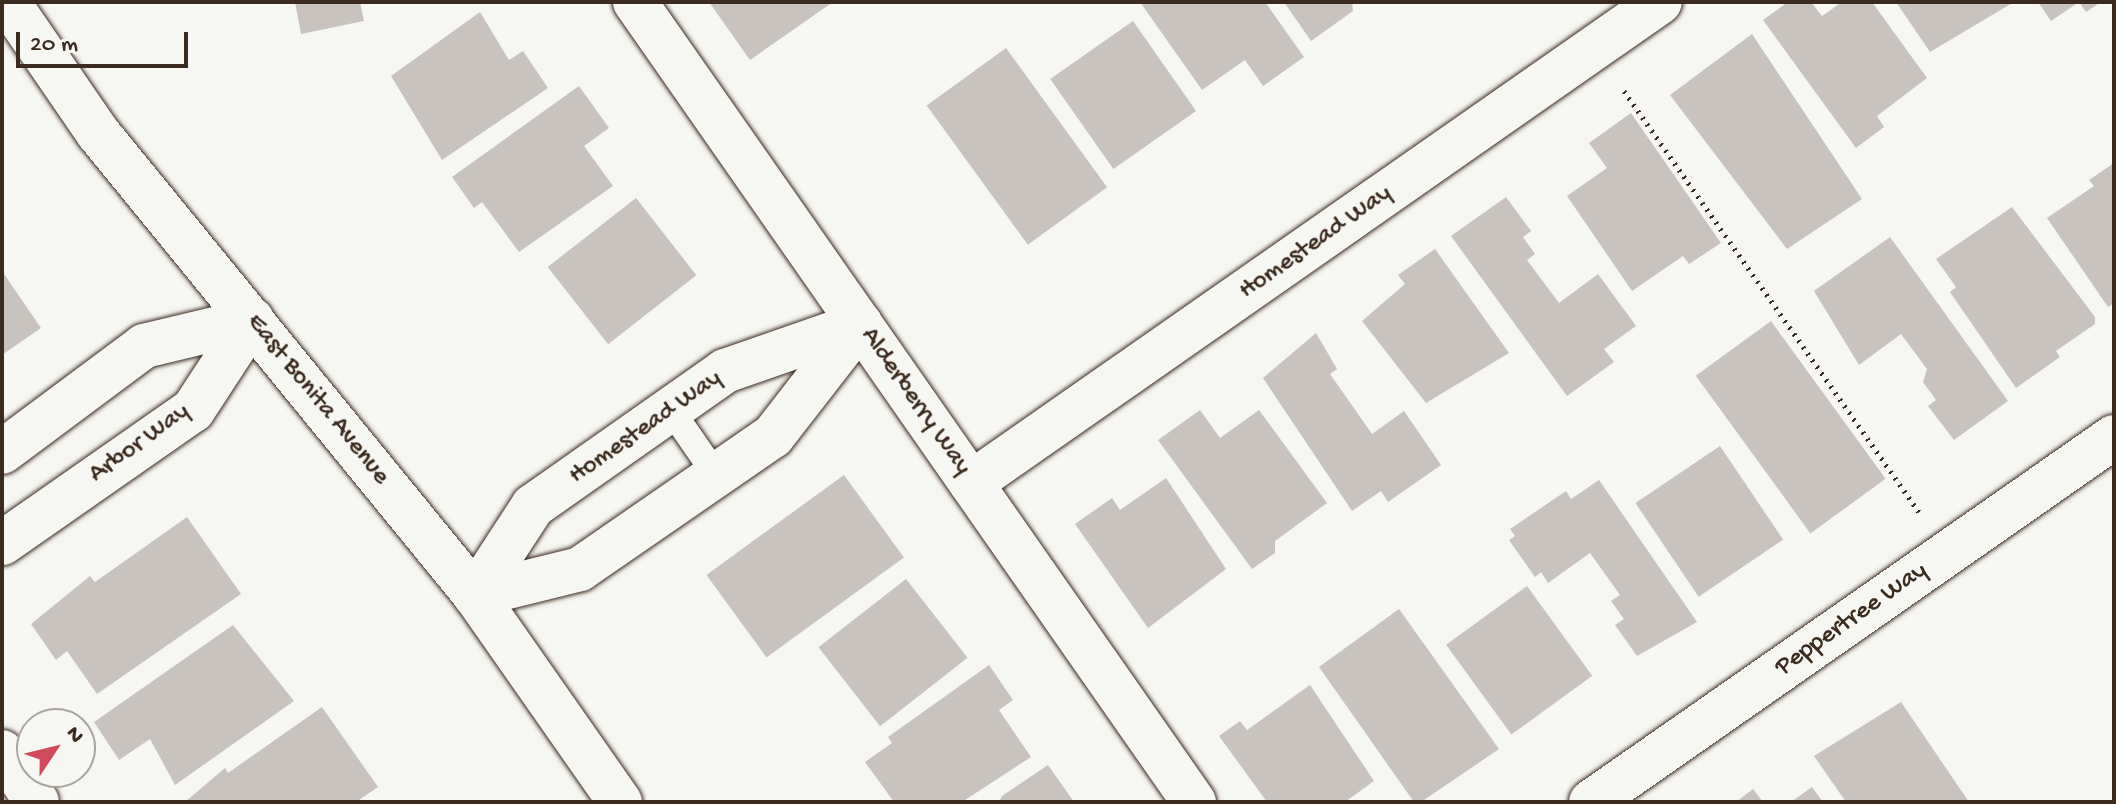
<!DOCTYPE html>
<html>
<head>
<meta charset="utf-8">
<style>
  body { margin:0 }
  #map { position:relative; width:2116px; height:804px; overflow:hidden; background:#f6f6f2; font-family:"Gochi Hand",sans-serif }
  div>[style] { position:absolute }
  .building>* { inset:0; background:#c8c3be; transform-origin:0 0 }
  .path>* { height:5px; margin-top:-2.5px; transform-origin:0; background:repeating-linear-gradient(90deg,#3b2a1e 0 2px,transparent 0 8px) }
  .roads { filter:drop-shadow(0 0 2px #3b2a1e) drop-shadow(0 0 2px #3b2a1e) }
  .lane>* { height:26px; margin:-13px; padding:0 13px; transform-origin:13px; border-radius:13px; background:#f6f6f2 }
  .street>* { height:44px; margin:-22px; padding:0 22px; transform-origin:22px; border-radius:22px; background:#f6f6f2 }
  .secondary>* { height:44px; margin:-22px; padding:0 22px; transform-origin:22px; border-radius:22px; background:#f6f6f2 }
  span { translate:-50% -50%; white-space:nowrap; text-align:center; line-height:1.15; -webkit-text-stroke:6px #f6f6f2; paint-order:stroke }
  .street-label { font-size:26px; color:#3b2a1e }
  .frame { position:absolute; inset:0; border:4px solid #3b2a1e; pointer-events:none }
  .north { position:absolute; left:16px; top:708px; width:80px; height:80px; box-sizing:border-box; background:#f6f6f2; border:2px solid #aba49d; border-radius:50%; rotate:55deg; font-size:22px; font-weight:700; line-height:32px; text-align:center; color:#3b2a1e }
  .north::after { content:''; display:block; margin:auto; width:28px; height:36px; background:#d1495b; clip-path:polygon(50% 0,100% 100%,50% 72%,0 100%) }
  .scale { position:absolute; left:16px; top:32px; width:172px; height:36px; box-sizing:border-box; border:4px solid #3b2a1e; border-top:0; padding-left:10px; font-size:24px; line-height:28px; white-space:nowrap; color:#3b2a1e; -webkit-text-stroke:6px #f6f6f2; paint-order:stroke }
</style>
</head>
<body>
<div id="map">
  <div class="building">
    <i style="clip-path:polygon(295px 2px,360px 2px,364px 21px,301px 34px)"></i>
    <i style="clip-path:polygon(709px 2px,833px 2px,750px 60px)"></i>
    <i style="clip-path:polygon(1140px 2px,1265px 2px,1304px 57px,1263px 86px,1245px 60px,1202px 90px)"></i>
    <i style="clip-path:polygon(1284px 2px,1352px 2px,1353px 11px,1311px 41px)"></i>
    <i style="clip-path:polygon(1788px 2px,1811px 2px,1822px 16px,1842px 2px,1872px 2px,1927px 78px,1877px 116px,1884px 127px,1856px 148px,1763px 20px)"></i>
    <i style="clip-path:polygon(1896px 2px,2014px 2px,1930px 52px)"></i>
    <i style="clip-path:polygon(2038px 2px,2101px 2px,2086px 12px,2079px 2px,2051px 21px)"></i>
    <i style="clip-path:polygon(480px 12px,509px 60px,523px 51px,548px 88px,442px 160px,391px 76px)"></i>
    <i style="left:1133px;top:21px;width:110px;height:101px;rotate:55deg"></i>
    <i style="clip-path:polygon(1752px 34px,1862px 199px,1787px 249px,1670px 95px)"></i>
    <i style="left:1006px;top:48px;width:172px;height:98px;rotate:54deg"></i>
    <i style="clip-path:polygon(579px 86px,609px 128px,584px 146px,613px 186px,519px 252px,482px 202px,474px 208px,452px 177px)"></i>
    <i style="clip-path:polygon(1631px 113px,1721px 243px,1689px 264px,1683px 256px,1632px 291px,1567px 196px,1607px 168px,1589px 143px)"></i>
    <i style="clip-path:polygon(2114px 163px,2114px 303px,2108px 307px,2047px 218px,2094px 186px,2089px 180px)"></i>
    <i style="clip-path:polygon(1506px 197px,1531px 231px,1523px 237px,1535px 254px,1527px 260px,1559px 303px,1598px 274px,1636px 326px,1604px 349px,1614px 362px,1567px 396px,1451px 236px)"></i>
    <i style="left:636px;top:198px;width:98px;height:112px;rotate:52deg"></i>
    <i style="clip-path:polygon(2012px 207px,2095px 317px,2095px 324px,2056px 351px,2060px 357px,2016px 388px,1950px 292px,1956px 287px,1936px 259px)"></i>
    <i style="clip-path:polygon(1890px 237px,2008px 401px,1954px 440px,1928px 406px,1936px 400px,1923px 382px,1927px 369px,1901px 334px,1859px 365px,1814px 291px)"></i>
    <i style="clip-path:polygon(1435px 249px,1509px 353px,1426px 403px,1362px 321px,1405px 284px,1398px 275px)"></i>
    <i style="clip-path:polygon(2px 271px,41px 328px,2px 355px)"></i>
    <i style="left:1771px;top:321px;width:195px;height:93px;rotate:54deg"></i>
    <i style="clip-path:polygon(1316px 333px,1337px 369px,1330px 374px,1372px 434px,1404px 411px,1441px 465px,1388px 502px,1381px 491px,1352px 511px,1263px 378px)"></i>
    <i style="clip-path:polygon(1200px 410px,1220px 438px,1259px 410px,1327px 503px,1275px 541px,1275px 553px,1252px 569px,1158px 440px)"></i>
    <i style="left:1720px;top:446px;width:113px;height:102px;rotate:56deg"></i>
    <i style="left:844px;top:475px;width:102px;height:170px;rotate:54deg"></i>
    <i style="clip-path:polygon(1166px 478px,1226px 569px,1148px 628px,1075px 524px,1112px 498px,1120px 510px)"></i>
    <i style="clip-path:polygon(1599px 480px,1697px 622px,1637px 656px,1615px 625px,1624px 619px,1611px 601px,1620px 595px,1590px 553px,1548px 583px,1541px 572px,1535px 577px,1509px 540px,1515px 536px,1510px 529px,1566px 491px,1571px 499px)"></i>
    <i style="clip-path:polygon(187px 517px,241px 594px,97px 694px,67px 651px,56px 660px,31px 624px,90px 576px,95px 582px)"></i>
    <i style="left:906px;top:579px;width:100px;height:111px;rotate:52deg"></i>
    <i style="left:1527px;top:586px;width:111px;height:100px;rotate:54deg"></i>
    <i style="clip-path:polygon(1399px 609px,1499px 749px,1421px 802px,1414px 802px,1319px 667px)"></i>
    <i style="clip-path:polygon(233px 625px,294px 701px,175px 785px,150px 739px,119px 760px,94px 722px)"></i>
    <i style="clip-path:polygon(989px 665px,1013px 700px,999px 710px,1031px 757px,962px 802px,894px 802px,865px 762px,892px 743px,888px 737px)"></i>
    <i style="clip-path:polygon(1310px 685px,1374px 781px,1345px 802px,1267px 802px,1219px 736px,1240px 721px,1247px 730px)"></i>
    <i style="clip-path:polygon(1901px 702px,1969px 802px,1846px 802px,1814px 756px)"></i>
    <i style="clip-path:polygon(322px 707px,378px 787px,356px 802px,185px 802px,225px 768px,228px 773px)"></i>
    <i style="clip-path:polygon(1048px 765px,1074px 802px,999px 802px,1002px 796px)"></i>
    <i style="clip-path:polygon(1812px 787px,1823px 802px,1791px 802px)"></i>
    <i style="clip-path:polygon(1753px 789px,1763px 802px,1736px 802px)"></i>
  </div>
  <div class="path">
    <i style="left:1624px;top:91px;width:514px;rotate:54.98deg"></i>
  </div>
  <div class="roads">
    <div class="lane">
      <i style="left:671px;top:410px;width:79px;rotate:55.3deg"></i>
    </div>
    <div class="street">
      <i style="left:635px;top:2px;width:976px;rotate:55.06deg"></i>
      <i style="left:2px;top:452px;width:177px;rotate:-36.7deg"></i>
      <i style="left:144px;top:346px;width:111px;rotate:-13.5deg"></i>
      <i style="left:252px;top:320px;width:108px;rotate:123.2deg"></i>
      <i style="left:193px;top:410px;width:233px;rotate:145.1deg"></i>
      <i style="left:971px;top:483px;width:840px;rotate:-34.92deg"></i>
      <i style="left:475px;top:595px;width:108px;rotate:-13.9deg"></i>
      <i style="left:580px;top:569px;width:234px;rotate:-34.6deg"></i>
      <i style="left:773px;top:436px;width:142px;rotate:-52.2deg"></i>
      <i style="left:475px;top:595px;width:106px;rotate:-56.9deg"></i>
      <i style="left:533px;top:506px;width:235px;rotate:-35.1deg"></i>
      <i style="left:725px;top:371px;width:143px;rotate:-19.2deg"></i>
      <i style="left:2px;top:752px;width:61px;rotate:55deg"></i>
      <i style="left:1591px;top:802px;width:638px;rotate:-34.91deg"></i>
    </div>
    <div class="secondary">
      <i style="left:8px;top:2px;width:159px;rotate:55.5deg"></i>
      <i style="left:98px;top:133px;width:596px;rotate:50.78deg"></i>
      <i style="left:475px;top:595px;width:253px;rotate:55deg"></i>
    </div>
  </div>
  <div class="street-label">
    <span style="left:1316px;top:243px;rotate:-35deg">Homestead Way</span>
    <span style="left:317px;top:400px;rotate:51deg">East Bonita Avenue</span>
    <span style="left:915px;top:402px;rotate:55deg">Alderberry Way</span>
    <span style="left:646px;top:428px;rotate:-35deg">Homestead Way</span>
    <span style="left:140px;top:444px;rotate:-36deg">Arbor Way</span>
    <span style="left:1852px;top:620px;rotate:-35deg">Peppertree Way</span>
  </div>
  <div class="frame"></div>
  <div class="north">N</div>
  <div class="scale">20 m</div>
</div>
</body>
</html>
